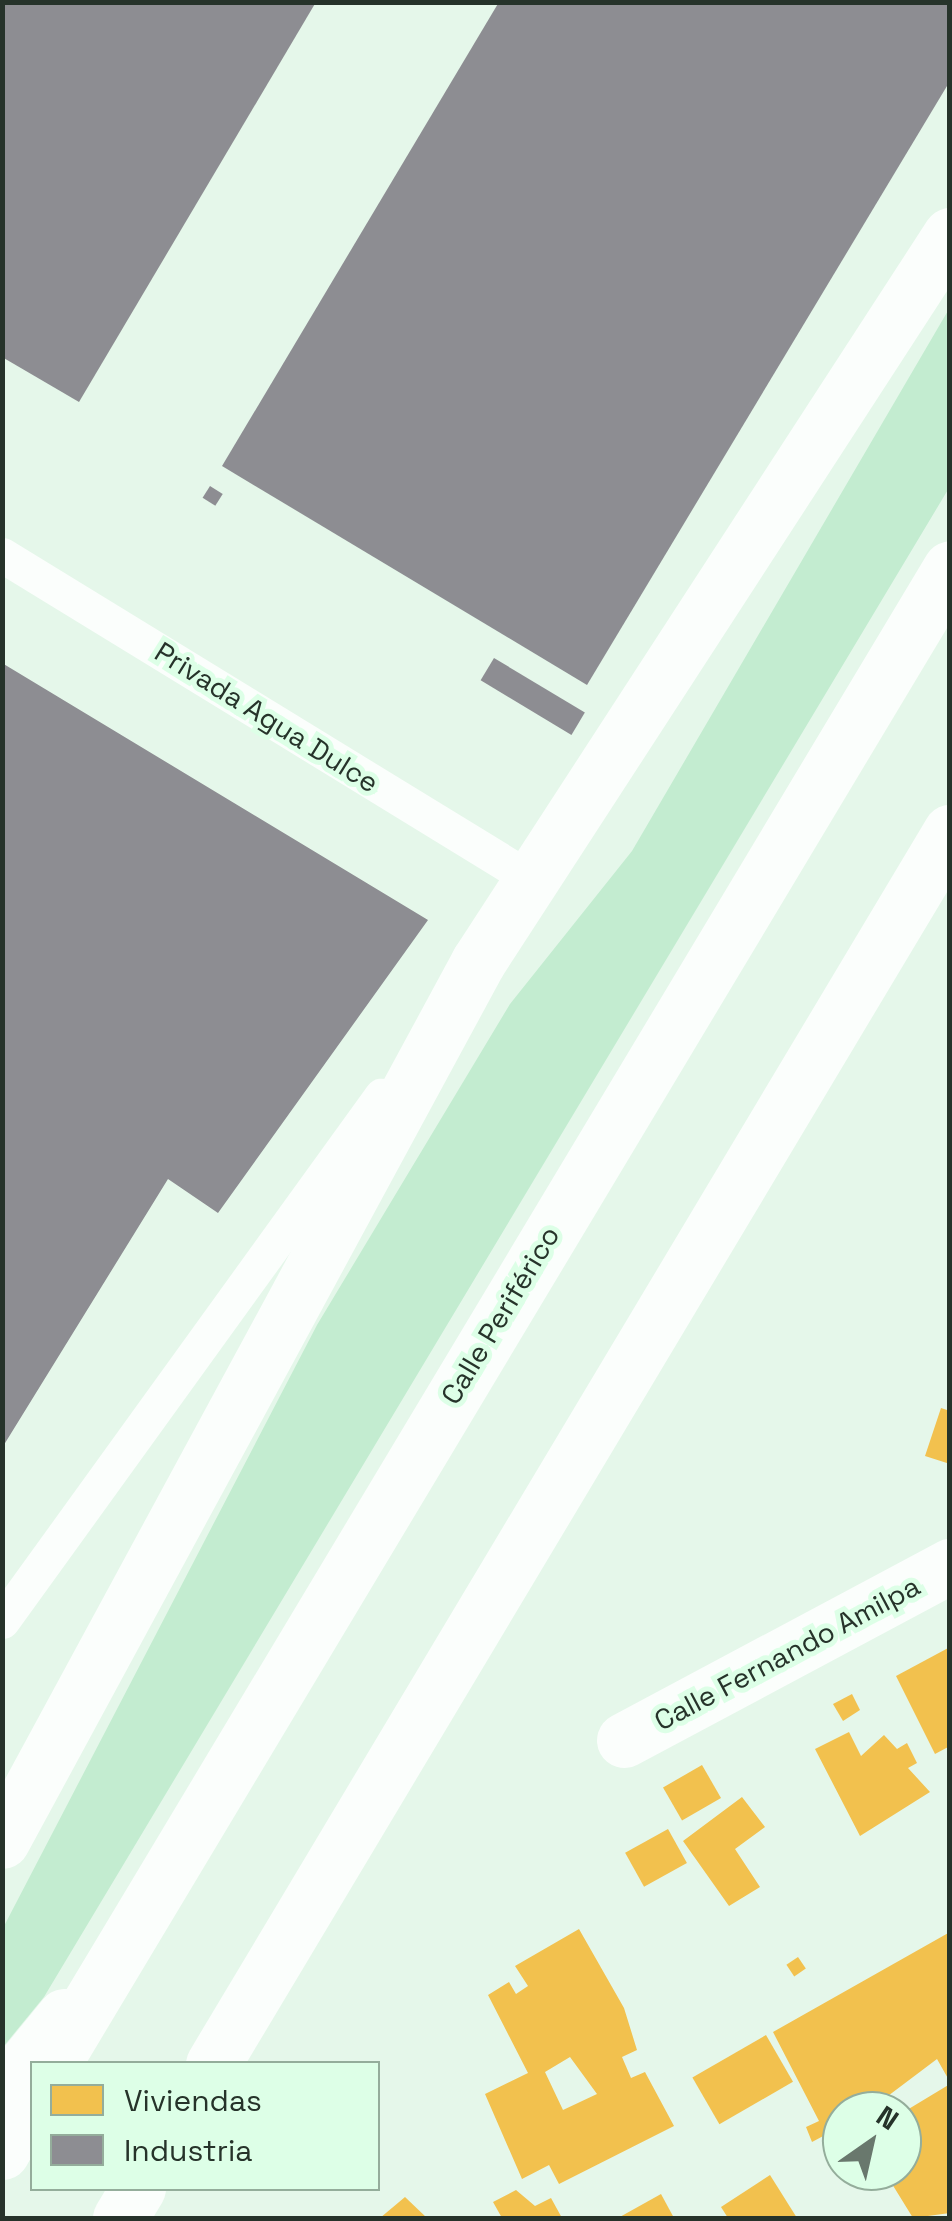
<!DOCTYPE html>
<html>
<head>
<meta charset="utf-8">
<style>
  body { margin:0 }
  #map { position:relative; width:952px; height:2221px; overflow:hidden; background:#e5f7ea; font-family:"Space Grotesk",sans-serif }
  div>[style] { position:absolute }
  .green>* { inset:0; background:#c3ecd0 }
  .homes>* { inset:0; background:#f2c14e; transform-origin:0 0 }
  .industry>* { inset:0; background:#8d8d92; transform-origin:0 0 }
  .service>* { height:35px; margin:-17.5px; padding:0 17.5px; transform-origin:17.5px; border-radius:17.5px; background:#fbfefc }
  .minor>* { height:55px; margin:-27.5px; padding:0 27.5px; transform-origin:27.5px; border-radius:27.5px; background:#fbfefc }
  .trunk>* { height:55px; margin:-27.5px; padding:0 27.5px; transform-origin:27.5px; border-radius:27.5px; background:#fbfefc }
  span { translate:-50% -50%; white-space:nowrap; text-align:center; line-height:1.15; -webkit-text-stroke:10px #ddffe7; paint-order:stroke }
  .street-label { font-size:28px; color:#26332a }
  .frame { position:absolute; inset:0; border:5px solid #26332a; pointer-events:none }
  .legend { position:absolute; left:30px; top:2061px; width:350px; height:130px; box-sizing:border-box; background:#ddffe7; border:2px solid #94ad9b; margin:0; padding:12px 18px; list-style:none; font-size:30px; color:#26332a }
  .legend li { display:flex; align-items:center; gap:20px; height:50px }
  .legend b { width:50px; border:2px solid #94ad9b }
  .north { position:absolute; left:822px; top:2091px; width:100px; height:100px; box-sizing:border-box; background:#ddffe7; border:2px solid #94ad9b; border-radius:50%; rotate:34deg; font-size:28px; font-weight:700; line-height:40px; text-align:center; color:#26332a }
  .north::after { content:''; display:block; margin:auto; width:35px; height:45px; background:#69786d; clip-path:polygon(50% 0,100% 100%,50% 72%,0 100%) }
</style>
</head>
<body>
<div id="map">
  <div class="green">
    <i style="clip-path:polygon(949px 309px,949px 488px,44px 1997px,3px 2047px,3px 1928px,317px 1325px,510px 1004px,632px 851px)"></i>
  </div>
  <div class="homes">
    <i style="clip-path:polygon(941px 1408px,950px 1411px,950px 1464px,925px 1456px)"></i>
    <i style="clip-path:polygon(950px 1647px,950px 1746px,935px 1754px,896px 1676px)"></i>
    <i style="clip-path:polygon(852px 1694px,860px 1710px,843px 1721px,833px 1704px)"></i>
    <i style="clip-path:polygon(849px 1732px,861px 1756px,884px 1735px,897px 1749px,907px 1743px,917px 1763px,908px 1768px,930px 1792px,860px 1836px,815px 1749px)"></i>
    <i style="left:702px;top:1765px;width:38px;height:45px;rotate:60deg"></i>
    <i style="clip-path:polygon(742px 1797px,765px 1827px,735px 1849px,760px 1887px,729px 1906px,683px 1841px)"></i>
    <i style="left:668px;top:1829px;width:39px;height:49px;rotate:61deg"></i>
    <i style="clip-path:polygon(evenodd,579px 1929px,624px 2008px,637px 2050px,622px 2057px,631px 2078px,645px 2072px,674px 2126px,559px 2184px,549px 2165px,522px 2179px,485px 2094px,528px 2073px,488px 1995px,509px 1982px,516px 1994px,528px 1986px,515px 1966px,579px 1929px,570px 2057px,597px 2094px,563px 2110px,545px 2072px,570px 2057px)"></i>
    <i style="clip-path:polygon(950px 1932px,950px 2082px,937px 2059px,868px 2111px,842px 2111px,842px 2126px,812px 2142px,806px 2127px,819px 2121px,773px 2032px)"></i>
    <i style="left:798px;top:1957px;width:14px;height:14px;rotate:56deg"></i>
    <i style="left:766px;top:2035px;width:54px;height:85px;rotate:60deg"></i>
    <i style="clip-path:polygon(950px 2084px,950px 2213px,913px 2218px,884px 2171px,902px 2171px,902px 2113px)"></i>
    <i style="clip-path:polygon(770px 2175px,797px 2218px,728px 2218px,721px 2207px)"></i>
    <i style="clip-path:polygon(516px 2190px,535px 2206px,551px 2198px,562px 2218px,502px 2218px,493px 2202px)"></i>
    <i style="clip-path:polygon(661px 2194px,674px 2218px,618px 2218px)"></i>
    <i style="clip-path:polygon(405px 2197px,427px 2218px,380px 2218px)"></i>
  </div>
  <div class="industry">
    <i style="clip-path:polygon(2px 2px,316px 2px,79px 402px,2px 357px)"></i>
    <i style="clip-path:polygon(499px 2px,950px 2px,950px 81px,587px 685px,222px 466px)"></i>
    <i style="left:210px;top:486px;width:15px;height:14px;rotate:32deg"></i>
    <i style="left:494px;top:658px;width:106px;height:26px;rotate:31deg"></i>
    <i style="clip-path:polygon(2px 663px,428px 920px,218px 1213px,168px 1179px,2px 1448px)"></i>
  </div>
  <div class="service">
    <i style="left:2px;top:555px;width:620px;rotate:31.49deg"></i>
    <i style="left:2px;top:1621px;width:648px;rotate:-54.17deg"></i>
  </div>
  <div class="minor">
    <i style="left:624px;top:1740px;width:370px;rotate:-28.1deg"></i>
  </div>
  <div class="trunk">
    <i style="left:2px;top:1841px;width:1000px;rotate:-61.56deg"></i>
    <i style="left:478px;top:962px;width:867px;rotate:-57.01deg"></i>
    <i style="left:53px;top:2064px;width:1744px;rotate:-59.05deg"></i>
    <i style="left:213px;top:2064px;width:1436px;rotate:-59.11deg"></i>
    <i style="left:2px;top:2092px;width:98px;rotate:-50.8deg"></i>
    <i style="left:2px;top:2152px;width:61px;rotate:-60.5deg"></i>
    <i style="left:120px;top:2218px;width:35px;rotate:-59deg"></i>
  </div>
  <div class="street-label">
    <span style="left:267px;top:717px;rotate:32deg">Privada Agua Dulce</span>
    <span style="left:500px;top:1315px;rotate:-59deg">Calle Periférico</span>
    <span style="left:787px;top:1653px;rotate:-28deg">Calle Fernando Amilpa</span>
  </div>
  <div class="frame"></div>
  <ul class="legend">
  <li><b style="height:28px;background:#f2c14e"></b>Viviendas</li>
  <li><b style="height:28px;background:#8d8d92"></b>Industria</li>
  </ul>
  <div class="north">N</div>
</div>
</body>
</html>
